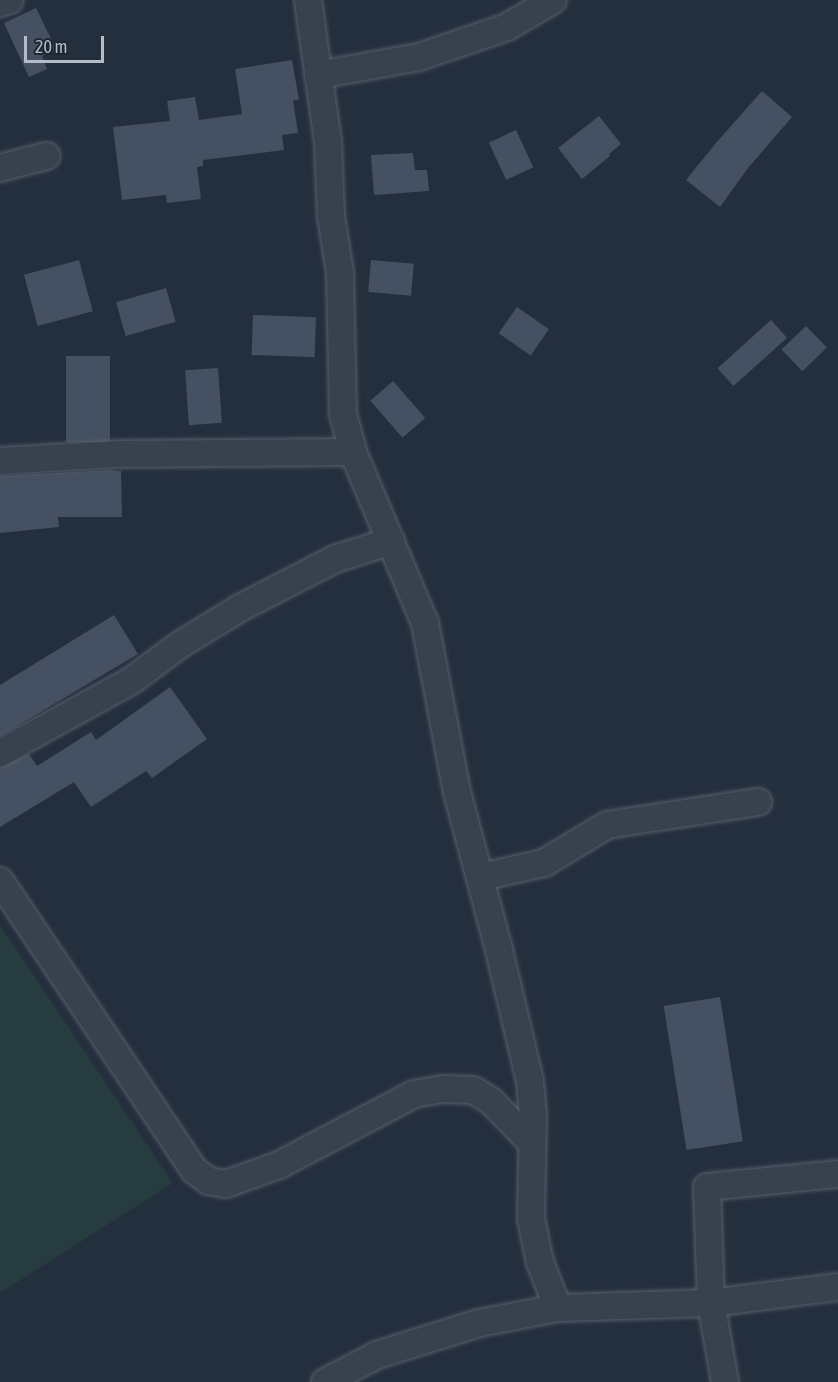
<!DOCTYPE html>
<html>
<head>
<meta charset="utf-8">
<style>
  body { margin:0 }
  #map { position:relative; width:838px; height:1382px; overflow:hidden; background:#242f3e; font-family:"Asap Condensed",sans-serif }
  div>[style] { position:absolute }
  .green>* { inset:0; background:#263c3f }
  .building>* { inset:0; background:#455162; transform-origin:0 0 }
  .roads { filter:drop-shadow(0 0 2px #565f6c) drop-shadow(0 0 2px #565f6c) }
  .street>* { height:26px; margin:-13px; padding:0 13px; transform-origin:13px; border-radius:13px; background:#38414e }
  span { translate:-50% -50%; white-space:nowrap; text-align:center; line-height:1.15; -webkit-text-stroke:5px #1d2633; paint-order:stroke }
  .scale { position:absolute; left:24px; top:36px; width:80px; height:27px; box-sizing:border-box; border:3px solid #b4bcc9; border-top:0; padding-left:8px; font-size:18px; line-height:21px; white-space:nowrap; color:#b4bcc9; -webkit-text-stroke:4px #1d2633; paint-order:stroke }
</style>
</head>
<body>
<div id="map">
  <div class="green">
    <i style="clip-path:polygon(0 925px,173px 1183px,0 1293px)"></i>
  </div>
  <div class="building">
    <i style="clip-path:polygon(36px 8px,56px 49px,42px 56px,47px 69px,29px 77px,4px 23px)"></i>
    <i style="clip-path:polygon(292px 60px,299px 100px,293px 100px,298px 133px,282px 135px,284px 150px,203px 160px,203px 166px,197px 167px,201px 199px,167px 203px,166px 195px,122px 200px,113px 127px,170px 121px,167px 101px,195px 97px,199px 120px,242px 114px,235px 69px)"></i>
    <i style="clip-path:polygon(762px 91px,792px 117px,748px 168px,720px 207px,686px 180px,716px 143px)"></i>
    <i style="clip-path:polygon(599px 116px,621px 144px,609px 154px,610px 156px,582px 179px,558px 148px)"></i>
    <i style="left:516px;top:130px;width:41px;height:30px;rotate:65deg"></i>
    <i style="clip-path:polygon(413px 153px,415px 170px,427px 170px,429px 191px,374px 195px,371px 155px)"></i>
    <i style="left:79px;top:260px;width:53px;height:57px;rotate:75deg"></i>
    <i style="left:371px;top:260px;width:43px;height:32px;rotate:5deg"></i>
    <i style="left:166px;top:288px;width:35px;height:52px;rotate:74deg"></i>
    <i style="left:517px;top:307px;width:39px;height:32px;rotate:35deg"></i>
    <i style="left:253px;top:315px;width:63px;height:40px;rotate:2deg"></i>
    <i style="left:771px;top:320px;width:24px;height:72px;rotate:48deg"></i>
    <i style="left:806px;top:326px;width:30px;height:34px;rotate:46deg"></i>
    <i style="left:66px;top:356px;width:44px;height:86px"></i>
    <i style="left:218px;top:368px;width:55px;height:33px;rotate:86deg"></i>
    <i style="left:393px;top:381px;width:49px;height:30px;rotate:49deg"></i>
    <i style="clip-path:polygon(110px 470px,121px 471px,122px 517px,58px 517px,59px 527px,0 533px,0 476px)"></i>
    <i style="clip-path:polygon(114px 615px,138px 654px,0 736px,0 685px)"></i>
    <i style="clip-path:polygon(170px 687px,207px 739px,152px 778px,146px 771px,91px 807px,74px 782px,0 827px,0 768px,29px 754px,37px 766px,91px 732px,96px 740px)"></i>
    <i style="left:720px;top:997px;width:146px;height:57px;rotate:81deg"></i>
  </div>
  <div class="roads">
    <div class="street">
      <i style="left:308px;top:0;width:143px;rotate:82deg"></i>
      <i style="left:328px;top:142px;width:74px;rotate:87.7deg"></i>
      <i style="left:331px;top:216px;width:58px;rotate:81deg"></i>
      <i style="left:340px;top:273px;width:141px;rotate:88.8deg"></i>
      <i style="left:343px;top:414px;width:39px;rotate:75deg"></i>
      <i style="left:353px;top:452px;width:186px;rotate:67.2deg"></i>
      <i style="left:425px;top:623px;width:172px;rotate:79.3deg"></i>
      <i style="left:457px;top:792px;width:163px;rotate:75.1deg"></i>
      <i style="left:499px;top:950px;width:135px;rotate:76.7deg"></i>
      <i style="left:530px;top:1081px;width:32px;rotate:85deg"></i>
      <i style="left:533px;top:1113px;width:106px;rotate:91.1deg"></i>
      <i style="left:531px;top:1219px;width:44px;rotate:78.2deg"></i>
      <i style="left:540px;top:1262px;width:49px;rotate:68.6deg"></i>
      <i style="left:0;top:3px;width:10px;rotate:-17deg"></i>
      <i style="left:318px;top:75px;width:103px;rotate:-10.1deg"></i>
      <i style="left:419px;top:57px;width:93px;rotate:-18.8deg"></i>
      <i style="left:507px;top:27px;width:53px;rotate:-30.4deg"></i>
      <i style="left:0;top:168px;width:48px;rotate:-14.6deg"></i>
      <i style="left:0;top:461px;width:119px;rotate:-3.4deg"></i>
      <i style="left:119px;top:454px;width:234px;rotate:-0.5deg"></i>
      <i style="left:0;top:753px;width:149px;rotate:-28.8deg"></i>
      <i style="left:131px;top:681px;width:62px;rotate:-36.5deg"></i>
      <i style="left:181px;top:644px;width:69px;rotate:-31.4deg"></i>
      <i style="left:240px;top:608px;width:107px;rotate:-27.3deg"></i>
      <i style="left:335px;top:559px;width:59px;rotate:-17.8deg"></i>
      <i style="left:481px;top:877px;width:65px;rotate:-12.5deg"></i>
      <i style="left:544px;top:863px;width:74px;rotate:-31.1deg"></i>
      <i style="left:607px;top:825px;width:153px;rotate:-8.7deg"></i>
      <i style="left:0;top:881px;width:349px;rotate:56.1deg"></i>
      <i style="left:195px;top:1171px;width:17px;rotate:36deg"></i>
      <i style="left:209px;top:1181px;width:17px;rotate:10deg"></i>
      <i style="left:226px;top:1184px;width:56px;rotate:-19.7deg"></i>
      <i style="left:279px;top:1165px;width:153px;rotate:-27.7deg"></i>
      <i style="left:414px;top:1094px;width:29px;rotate:-10deg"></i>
      <i style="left:443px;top:1089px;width:30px;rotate:2deg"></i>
      <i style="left:473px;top:1090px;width:21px;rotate:31deg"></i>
      <i style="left:491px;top:1101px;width:59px;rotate:45.7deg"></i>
      <i style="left:325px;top:1382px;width:59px;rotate:-27.4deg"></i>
      <i style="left:377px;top:1355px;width:107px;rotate:-17.4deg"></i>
      <i style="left:479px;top:1323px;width:80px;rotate:-10.8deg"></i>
      <i style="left:558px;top:1308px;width:153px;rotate:-1.9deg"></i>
      <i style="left:711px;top:1303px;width:128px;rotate:-7.2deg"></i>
      <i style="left:725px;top:1382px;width:80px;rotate:-100deg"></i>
      <i style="left:711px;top:1303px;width:116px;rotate:-92deg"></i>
      <i style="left:707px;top:1187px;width:132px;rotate:-5.7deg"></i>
    </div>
  </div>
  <div class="scale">20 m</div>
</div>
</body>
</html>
